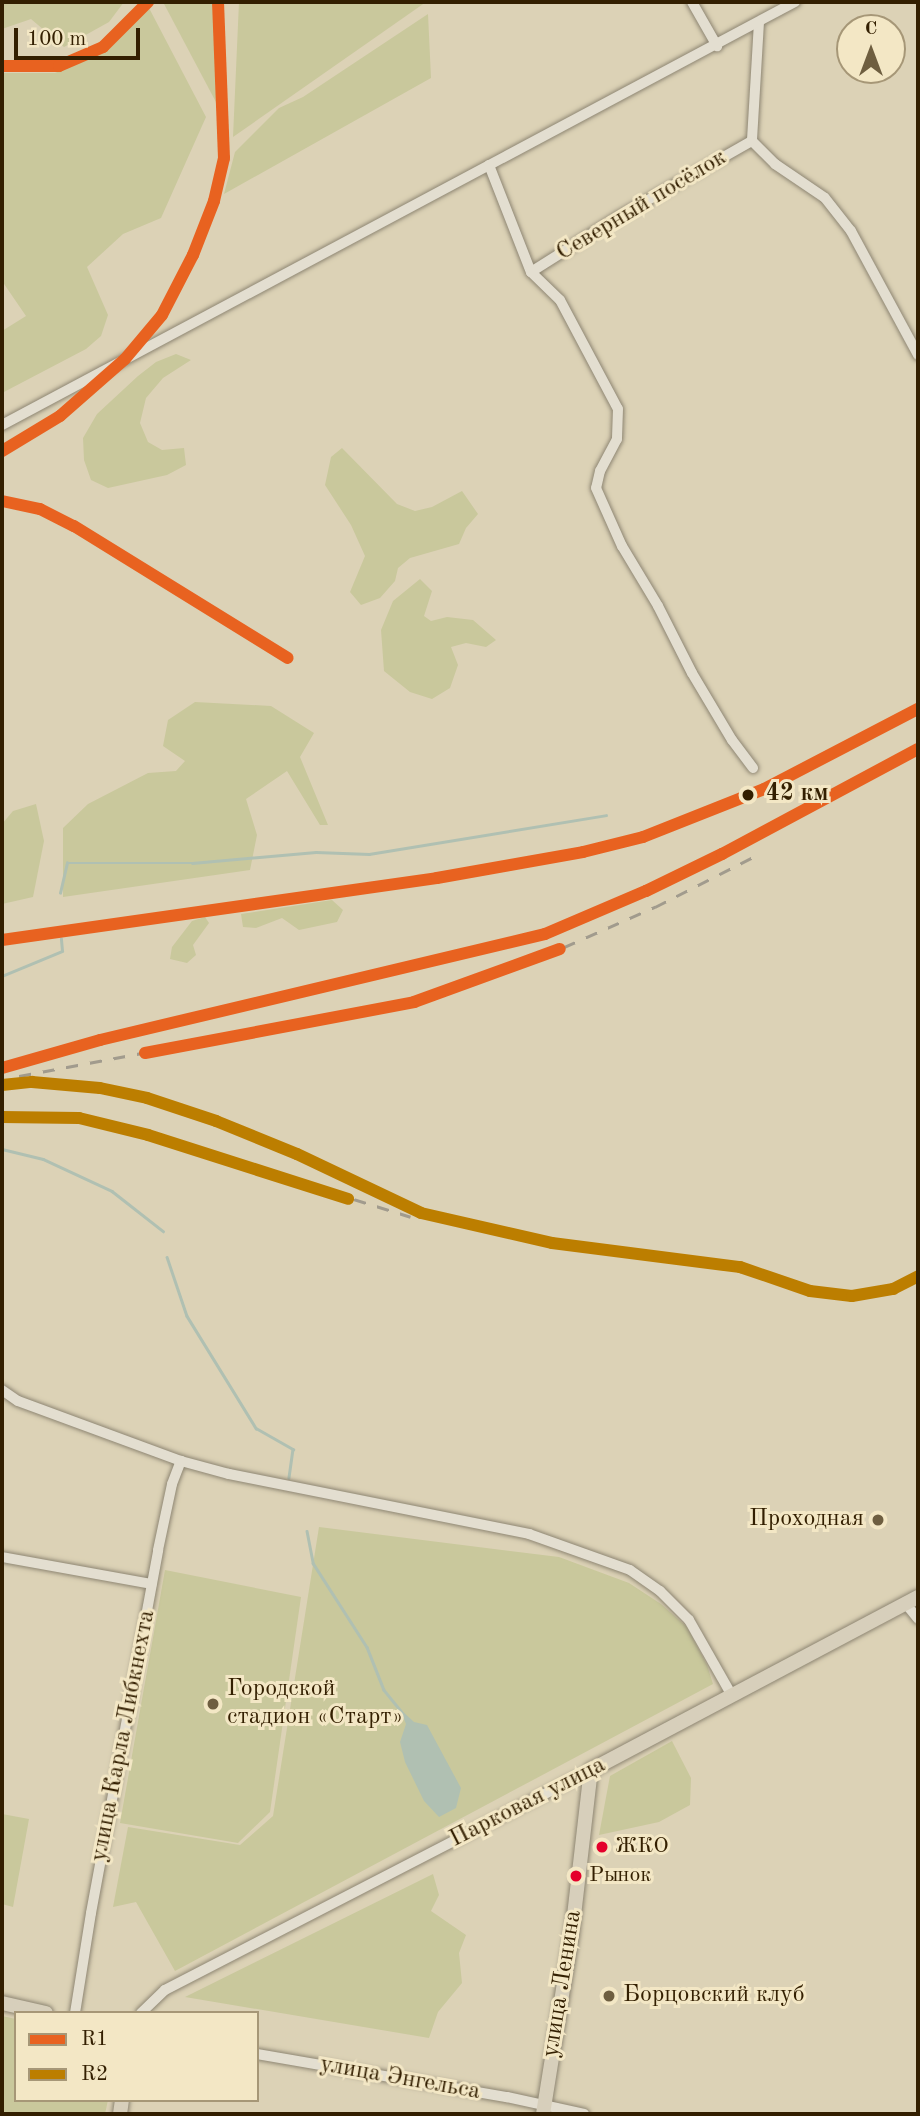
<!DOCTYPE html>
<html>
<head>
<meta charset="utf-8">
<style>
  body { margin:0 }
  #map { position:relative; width:920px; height:2116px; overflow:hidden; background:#dcd2b6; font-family:"Old Standard TT",serif }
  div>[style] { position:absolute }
  .green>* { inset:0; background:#c9c89c }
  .water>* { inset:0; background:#b0c0b2 }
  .stream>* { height:2.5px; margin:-1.25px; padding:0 1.25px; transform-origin:1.25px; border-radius:1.25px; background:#b0c0b2 }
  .roads { filter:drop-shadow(0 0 2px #8e8673) drop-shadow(0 0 2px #8e8673) }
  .minor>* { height:10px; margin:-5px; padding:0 5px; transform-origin:5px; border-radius:5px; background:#e3ded0 }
  .major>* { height:14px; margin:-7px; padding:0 7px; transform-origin:7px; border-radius:7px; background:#d7cfbb }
  .rail>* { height:2.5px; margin-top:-1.25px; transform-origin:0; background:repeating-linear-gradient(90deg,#a19b8d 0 12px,transparent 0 24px) }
  .rail-1>* { height:12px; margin:-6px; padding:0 6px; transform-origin:6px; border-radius:6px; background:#e86220 }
  .rail-2>* { height:12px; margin:-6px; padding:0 6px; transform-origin:6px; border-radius:6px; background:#bc7e00 }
  .dots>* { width:19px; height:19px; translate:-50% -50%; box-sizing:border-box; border:4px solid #f3e7c5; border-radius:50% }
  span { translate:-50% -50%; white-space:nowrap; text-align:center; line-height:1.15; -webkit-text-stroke:6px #f3e7c5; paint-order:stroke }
  .bus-label { font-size:22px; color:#331f01 }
  .left { translate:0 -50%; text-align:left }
  .street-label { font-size:24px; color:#331f01 }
  .stop-label { font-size:24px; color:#331f01; font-weight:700 }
  .poi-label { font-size:24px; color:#331f01 }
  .right { translate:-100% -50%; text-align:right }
  .frame { position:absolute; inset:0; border:4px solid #331f01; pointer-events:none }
  .legend { position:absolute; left:14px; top:2011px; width:245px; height:91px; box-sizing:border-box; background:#f3e7c5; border:2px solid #a69777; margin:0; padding:9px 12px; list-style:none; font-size:21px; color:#331f01 }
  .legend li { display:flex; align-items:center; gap:14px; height:35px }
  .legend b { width:35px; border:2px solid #a69777 }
  .north { position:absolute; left:836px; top:14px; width:70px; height:70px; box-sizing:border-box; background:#f3e7c5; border:2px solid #a69777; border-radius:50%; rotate:0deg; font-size:19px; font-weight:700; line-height:28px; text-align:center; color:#331f01 }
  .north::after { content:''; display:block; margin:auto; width:24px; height:32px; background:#6e5e40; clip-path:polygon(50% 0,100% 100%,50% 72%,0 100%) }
  .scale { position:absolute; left:14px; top:28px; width:126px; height:32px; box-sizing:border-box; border:4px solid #331f01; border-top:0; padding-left:9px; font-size:21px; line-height:24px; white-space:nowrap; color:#331f01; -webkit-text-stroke:5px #f3e7c5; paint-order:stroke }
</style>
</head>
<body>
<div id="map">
  <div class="green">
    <i style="clip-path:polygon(2px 2px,124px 2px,109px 22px,64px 47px,31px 19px,2px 29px)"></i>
    <i style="clip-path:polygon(163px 2px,213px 2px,217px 104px)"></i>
    <i style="clip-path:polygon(239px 2px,426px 2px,233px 137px)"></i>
    <i style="clip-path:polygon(149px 8px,206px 117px,161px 218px,123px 234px,87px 267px,108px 315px,101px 336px,86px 349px,2px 393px,2px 331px,26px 316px,2px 281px,2px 73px,55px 73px,109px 49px)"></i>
    <i style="clip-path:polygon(428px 14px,431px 78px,224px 194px,235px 152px,279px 108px,303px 97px)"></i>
    <i style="clip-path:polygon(176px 354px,191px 360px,163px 378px,146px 398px,140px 423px,148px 442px,162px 450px,184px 448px,186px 465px,167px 475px,108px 488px,91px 480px,84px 460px,83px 438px,97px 414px,138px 376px,156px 362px)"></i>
    <i style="clip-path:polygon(342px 448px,397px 504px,415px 511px,432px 507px,462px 491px,478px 514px,466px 528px,459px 544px,410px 558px,398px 568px,395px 581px,380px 598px,361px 605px,350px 592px,365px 556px,351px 525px,325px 485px,331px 457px)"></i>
    <i style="clip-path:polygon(420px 579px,432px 591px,424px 616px,431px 621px,447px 617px,473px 620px,496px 640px,486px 647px,466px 643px,451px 647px,458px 665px,450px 688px,432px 699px,410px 692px,384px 671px,381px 630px,393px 601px)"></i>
    <i style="clip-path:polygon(195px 702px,271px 706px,314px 733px,300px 757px,328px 825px,320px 825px,287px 771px,246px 799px,257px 835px,250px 870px,63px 897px,63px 828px,88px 804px,148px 773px,176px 771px,185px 761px,163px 746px,168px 720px)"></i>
    <i style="clip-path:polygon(36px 804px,44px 841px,33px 897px,2px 904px,2px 824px,13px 811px)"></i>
    <i style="clip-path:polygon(332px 900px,343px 910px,337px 922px,299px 930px,282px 918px,256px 928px,243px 927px,241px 914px)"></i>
    <i style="clip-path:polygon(205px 917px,209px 923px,193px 945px,196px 955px,187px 963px,170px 959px,172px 947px,192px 921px)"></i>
    <i style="clip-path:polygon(319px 1527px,559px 1557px,629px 1583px,661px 1604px,687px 1627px,707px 1665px,713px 1684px,175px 1971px,136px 1902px,113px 1907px,128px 1827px,240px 1845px,273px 1816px)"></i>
    <i style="clip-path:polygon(165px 1570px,301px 1597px,270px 1812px,238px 1843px,120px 1823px)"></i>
    <i style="clip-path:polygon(672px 1741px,691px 1778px,690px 1805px,659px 1822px,599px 1835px,610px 1776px)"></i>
    <i style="clip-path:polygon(2px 1814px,29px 1819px,13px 1907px,2px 1904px)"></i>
    <i style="clip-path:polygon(433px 1874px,439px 1895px,431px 1911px,466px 1935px,459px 1953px,462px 1983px,438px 2012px,429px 2038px,185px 1997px)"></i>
    <i style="clip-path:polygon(2px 2016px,16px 2019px,16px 2100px,108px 2100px,105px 2114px,2px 2114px)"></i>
  </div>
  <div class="water">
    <i style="clip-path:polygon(400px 1709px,414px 1722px,427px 1725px,461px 1788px,456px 1808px,439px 1817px,424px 1801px,405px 1762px,400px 1742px,406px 1724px)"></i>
  </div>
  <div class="stream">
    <i style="left:60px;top:893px;width:31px;rotate:-77deg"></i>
    <i style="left:67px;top:863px;width:125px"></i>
    <i style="left:192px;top:863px;width:124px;rotate:-5.1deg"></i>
    <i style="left:316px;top:852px;width:53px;rotate:2.2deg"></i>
    <i style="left:369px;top:854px;width:240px;rotate:-9.3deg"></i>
    <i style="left:2px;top:976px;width:65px;rotate:-22.6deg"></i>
    <i style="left:62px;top:951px;width:12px;rotate:-95deg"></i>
    <i style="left:2px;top:1149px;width:42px;rotate:13.7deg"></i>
    <i style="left:43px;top:1159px;width:76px;rotate:24.9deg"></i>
    <i style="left:112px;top:1191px;width:65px;rotate:38.1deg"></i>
    <i style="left:167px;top:1257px;width:62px;rotate:71.3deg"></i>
    <i style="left:187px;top:1316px;width:132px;rotate:58.4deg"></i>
    <i style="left:256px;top:1428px;width:43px;rotate:29.6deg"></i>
    <i style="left:293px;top:1449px;width:29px;rotate:98deg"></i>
    <i style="left:307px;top:1531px;width:33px;rotate:79deg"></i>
    <i style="left:313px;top:1563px;width:100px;rotate:57.3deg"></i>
    <i style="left:367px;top:1647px;width:46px;rotate:68.4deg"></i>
    <i style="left:384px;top:1690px;width:28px;rotate:51deg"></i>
  </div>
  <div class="roads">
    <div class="minor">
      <i style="left:692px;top:2px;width:51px;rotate:60.4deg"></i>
      <i style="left:759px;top:22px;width:119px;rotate:93.4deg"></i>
      <i style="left:752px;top:141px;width:33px;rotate:45deg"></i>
      <i style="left:775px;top:164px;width:60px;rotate:34.2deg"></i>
      <i style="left:825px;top:198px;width:42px;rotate:51.8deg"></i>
      <i style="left:851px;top:231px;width:141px;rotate:61.6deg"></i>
      <i style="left:489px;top:165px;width:115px;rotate:68.6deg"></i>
      <i style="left:531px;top:272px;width:40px;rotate:44deg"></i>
      <i style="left:560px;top:300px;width:123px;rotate:62deg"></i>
      <i style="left:618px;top:409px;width:30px;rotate:92deg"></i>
      <i style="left:617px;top:439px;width:36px;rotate:118deg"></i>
      <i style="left:600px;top:471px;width:17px;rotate:103deg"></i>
      <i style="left:596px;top:488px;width:64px;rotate:65.9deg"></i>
      <i style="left:622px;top:546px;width:70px;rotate:59deg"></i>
      <i style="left:658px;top:606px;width:75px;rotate:63.1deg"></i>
      <i style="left:692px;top:673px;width:78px;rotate:59.2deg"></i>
      <i style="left:732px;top:740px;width:35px;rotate:53deg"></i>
      <i style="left:531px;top:272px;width:103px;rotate:-32.3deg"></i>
      <i style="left:618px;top:217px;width:154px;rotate:-29.6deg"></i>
      <i style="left:2px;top:425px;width:899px;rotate:-28.08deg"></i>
      <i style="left:2px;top:1390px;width:19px;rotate:35deg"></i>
      <i style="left:18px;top:1401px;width:174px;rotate:20.2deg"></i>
      <i style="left:181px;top:1461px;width:50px;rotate:15.2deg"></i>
      <i style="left:229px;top:1474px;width:306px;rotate:11.3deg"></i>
      <i style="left:529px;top:1534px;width:107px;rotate:19.6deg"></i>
      <i style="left:630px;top:1570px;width:37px;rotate:35deg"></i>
      <i style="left:660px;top:1591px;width:41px;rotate:45deg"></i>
      <i style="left:689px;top:1620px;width:85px;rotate:60.4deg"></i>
      <i style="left:2px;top:1557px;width:152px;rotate:10.2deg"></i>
      <i style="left:906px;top:1604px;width:19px;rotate:51deg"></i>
      <i style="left:75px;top:2013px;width:101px;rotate:-80.9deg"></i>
      <i style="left:91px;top:1913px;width:369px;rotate:-79.5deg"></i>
      <i style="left:158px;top:1550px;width:67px;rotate:-78deg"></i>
      <i style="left:172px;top:1484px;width:25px;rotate:-69deg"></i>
      <i style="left:141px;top:2013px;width:33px;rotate:-44deg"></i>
      <i style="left:165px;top:1990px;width:479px;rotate:-27.3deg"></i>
      <i style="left:257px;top:2054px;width:254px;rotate:9.8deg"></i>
      <i style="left:507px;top:2097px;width:79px;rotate:12.4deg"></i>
    </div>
    <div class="major">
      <i style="left:2px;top:2003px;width:45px;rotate:12.8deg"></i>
      <i style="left:120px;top:2114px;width:14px;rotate:-82deg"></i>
      <i style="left:543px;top:2114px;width:183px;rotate:-80.9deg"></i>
      <i style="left:572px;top:1933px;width:164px;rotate:-83.4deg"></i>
      <i style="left:591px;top:1770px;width:370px;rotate:-27.9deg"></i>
    </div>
  </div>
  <div class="rail">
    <i style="left:2px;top:66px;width:57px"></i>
    <i style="left:59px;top:66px;width:48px;rotate:-23.4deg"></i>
    <i style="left:103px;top:47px;width:64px;rotate:-45deg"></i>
    <i style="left:2px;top:451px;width:68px;rotate:-31.1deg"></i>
    <i style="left:60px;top:416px;width:86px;rotate:-41.2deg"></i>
    <i style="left:125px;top:359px;width:57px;rotate:-49.9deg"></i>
    <i style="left:162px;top:315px;width:68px;rotate:-62.7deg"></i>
    <i style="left:193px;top:255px;width:58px;rotate:-68.7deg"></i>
    <i style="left:214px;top:201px;width:44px;rotate:-76.9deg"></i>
    <i style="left:224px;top:158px;width:156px;rotate:-92.2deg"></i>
    <i style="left:2px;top:501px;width:39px;rotate:12deg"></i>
    <i style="left:40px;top:509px;width:38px;rotate:27deg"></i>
    <i style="left:74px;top:526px;width:251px;rotate:31.7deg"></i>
    <i style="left:2px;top:1068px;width:102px;rotate:-15.9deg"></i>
    <i style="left:100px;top:1040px;width:457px;rotate:-13.4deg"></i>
    <i style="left:545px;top:934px;width:110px;rotate:-23.1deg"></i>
    <i style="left:646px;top:891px;width:85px;rotate:-26deg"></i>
    <i style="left:722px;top:854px;width:222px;rotate:-28.2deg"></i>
    <i style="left:19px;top:1076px;width:402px;rotate:-10.6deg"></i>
    <i style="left:414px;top:1002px;width:136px;rotate:-19.4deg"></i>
    <i style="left:542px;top:957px;width:124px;rotate:-23.9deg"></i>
    <i style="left:655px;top:907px;width:117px;rotate:-27deg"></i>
    <i style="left:2px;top:1085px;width:30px;rotate:-6deg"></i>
    <i style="left:32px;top:1082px;width:68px;rotate:5deg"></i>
    <i style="left:100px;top:1088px;width:48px;rotate:12deg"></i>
    <i style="left:147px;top:1098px;width:73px;rotate:18.4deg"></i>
    <i style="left:216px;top:1121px;width:87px;rotate:22.2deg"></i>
    <i style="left:297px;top:1154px;width:137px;rotate:25.4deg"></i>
    <i style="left:421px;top:1213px;width:134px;rotate:12.9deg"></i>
    <i style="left:552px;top:1243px;width:190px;rotate:7.3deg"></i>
    <i style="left:740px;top:1267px;width:74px;rotate:18.9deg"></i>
    <i style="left:810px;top:1291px;width:42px;rotate:6.8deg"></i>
    <i style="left:852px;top:1296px;width:42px;rotate:-9.7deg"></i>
    <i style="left:893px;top:1289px;width:28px;rotate:-27deg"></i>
    <i style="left:2px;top:1117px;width:77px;rotate:0.7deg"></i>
    <i style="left:79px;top:1118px;width:71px;rotate:13.8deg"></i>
    <i style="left:148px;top:1135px;width:275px;rotate:17.3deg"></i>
  </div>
  <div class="rail-1">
    <i style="left:2px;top:66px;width:57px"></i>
    <i style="left:59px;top:66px;width:48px;rotate:-23.4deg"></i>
    <i style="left:103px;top:47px;width:64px;rotate:-45deg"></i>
    <i style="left:2px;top:451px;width:68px;rotate:-31.1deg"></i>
    <i style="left:60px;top:416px;width:86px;rotate:-41.2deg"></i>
    <i style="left:125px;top:359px;width:57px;rotate:-49.9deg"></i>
    <i style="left:162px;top:315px;width:68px;rotate:-62.7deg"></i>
    <i style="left:193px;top:255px;width:58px;rotate:-68.7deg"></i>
    <i style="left:214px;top:201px;width:44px;rotate:-76.9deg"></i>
    <i style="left:224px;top:158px;width:156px;rotate:-92.2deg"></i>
    <i style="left:2px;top:501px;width:39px;rotate:12deg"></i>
    <i style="left:40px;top:509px;width:38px;rotate:27deg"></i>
    <i style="left:74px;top:526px;width:251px;rotate:31.7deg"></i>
    <i style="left:2px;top:940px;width:439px;rotate:-8.1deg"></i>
    <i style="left:437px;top:878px;width:148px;rotate:-10.1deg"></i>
    <i style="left:583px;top:852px;width:62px;rotate:-14deg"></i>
    <i style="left:643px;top:837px;width:130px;rotate:-21.6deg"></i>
    <i style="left:764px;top:789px;width:174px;rotate:-27.5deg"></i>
    <i style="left:145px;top:1053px;width:274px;rotate:-10.7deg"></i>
    <i style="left:414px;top:1002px;width:155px;rotate:-20deg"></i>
    <i style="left:2px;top:1068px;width:102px;rotate:-15.9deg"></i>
    <i style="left:100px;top:1040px;width:457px;rotate:-13.4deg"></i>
    <i style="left:545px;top:934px;width:110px;rotate:-23.1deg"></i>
    <i style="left:646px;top:891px;width:85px;rotate:-26deg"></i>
    <i style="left:722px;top:854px;width:222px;rotate:-28.2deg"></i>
  </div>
  <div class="rail-2">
    <i style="left:2px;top:1085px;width:30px;rotate:-6deg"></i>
    <i style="left:32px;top:1082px;width:68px;rotate:5deg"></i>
    <i style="left:100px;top:1088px;width:48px;rotate:12deg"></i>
    <i style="left:147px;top:1098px;width:73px;rotate:18.4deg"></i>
    <i style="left:216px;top:1121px;width:87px;rotate:22.2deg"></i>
    <i style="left:297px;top:1154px;width:137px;rotate:25.4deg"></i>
    <i style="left:421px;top:1213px;width:134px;rotate:12.9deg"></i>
    <i style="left:552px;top:1243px;width:190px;rotate:7.3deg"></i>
    <i style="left:740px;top:1267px;width:74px;rotate:18.9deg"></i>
    <i style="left:810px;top:1291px;width:42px;rotate:6.8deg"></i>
    <i style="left:852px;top:1296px;width:42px;rotate:-9.7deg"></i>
    <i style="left:893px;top:1289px;width:28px;rotate:-27deg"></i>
    <i style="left:2px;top:1117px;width:77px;rotate:0.7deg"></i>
    <i style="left:79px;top:1118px;width:71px;rotate:13.8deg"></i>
    <i style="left:148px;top:1135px;width:210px;rotate:17.7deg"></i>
  </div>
  <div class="dots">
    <i style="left:748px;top:795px;background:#331f01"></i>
    <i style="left:878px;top:1520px;background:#6e5e40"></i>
    <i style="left:213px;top:1704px;background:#6e5e40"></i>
    <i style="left:602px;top:1847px;background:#e4002b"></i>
    <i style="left:576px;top:1876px;background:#e4002b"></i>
    <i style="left:609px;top:1996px;background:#6e5e40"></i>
  </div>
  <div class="bus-label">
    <span class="left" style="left:615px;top:1847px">ЖКО</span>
    <span class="left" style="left:589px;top:1876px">Рынок</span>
  </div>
  <div class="street-label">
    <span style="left:642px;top:206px;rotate:-31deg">Северный посёлок</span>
    <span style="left:124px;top:1736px;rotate:-79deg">улица Карла Либкнехта</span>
    <span style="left:528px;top:1803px;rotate:-27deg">Парковая улица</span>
    <span style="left:563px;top:1984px;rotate:-81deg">улица Ленина</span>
    <span style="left:400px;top:2079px;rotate:10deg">улица Энгельса</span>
  </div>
  <div class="stop-label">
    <span class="left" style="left:766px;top:795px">42 км</span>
  </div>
  <div class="poi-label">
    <span class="right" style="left:864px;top:1520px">Проходная</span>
    <span class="left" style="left:227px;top:1704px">Городской<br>стадион «Старт»</span>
    <span class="left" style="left:623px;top:1996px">Борцовский клуб</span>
  </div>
  <div class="frame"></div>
  <ul class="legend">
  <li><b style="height:9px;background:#e86220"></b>R1</li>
  <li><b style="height:9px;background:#bc7e00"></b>R2</li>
  </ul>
  <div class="north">С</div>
  <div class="scale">100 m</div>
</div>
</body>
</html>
